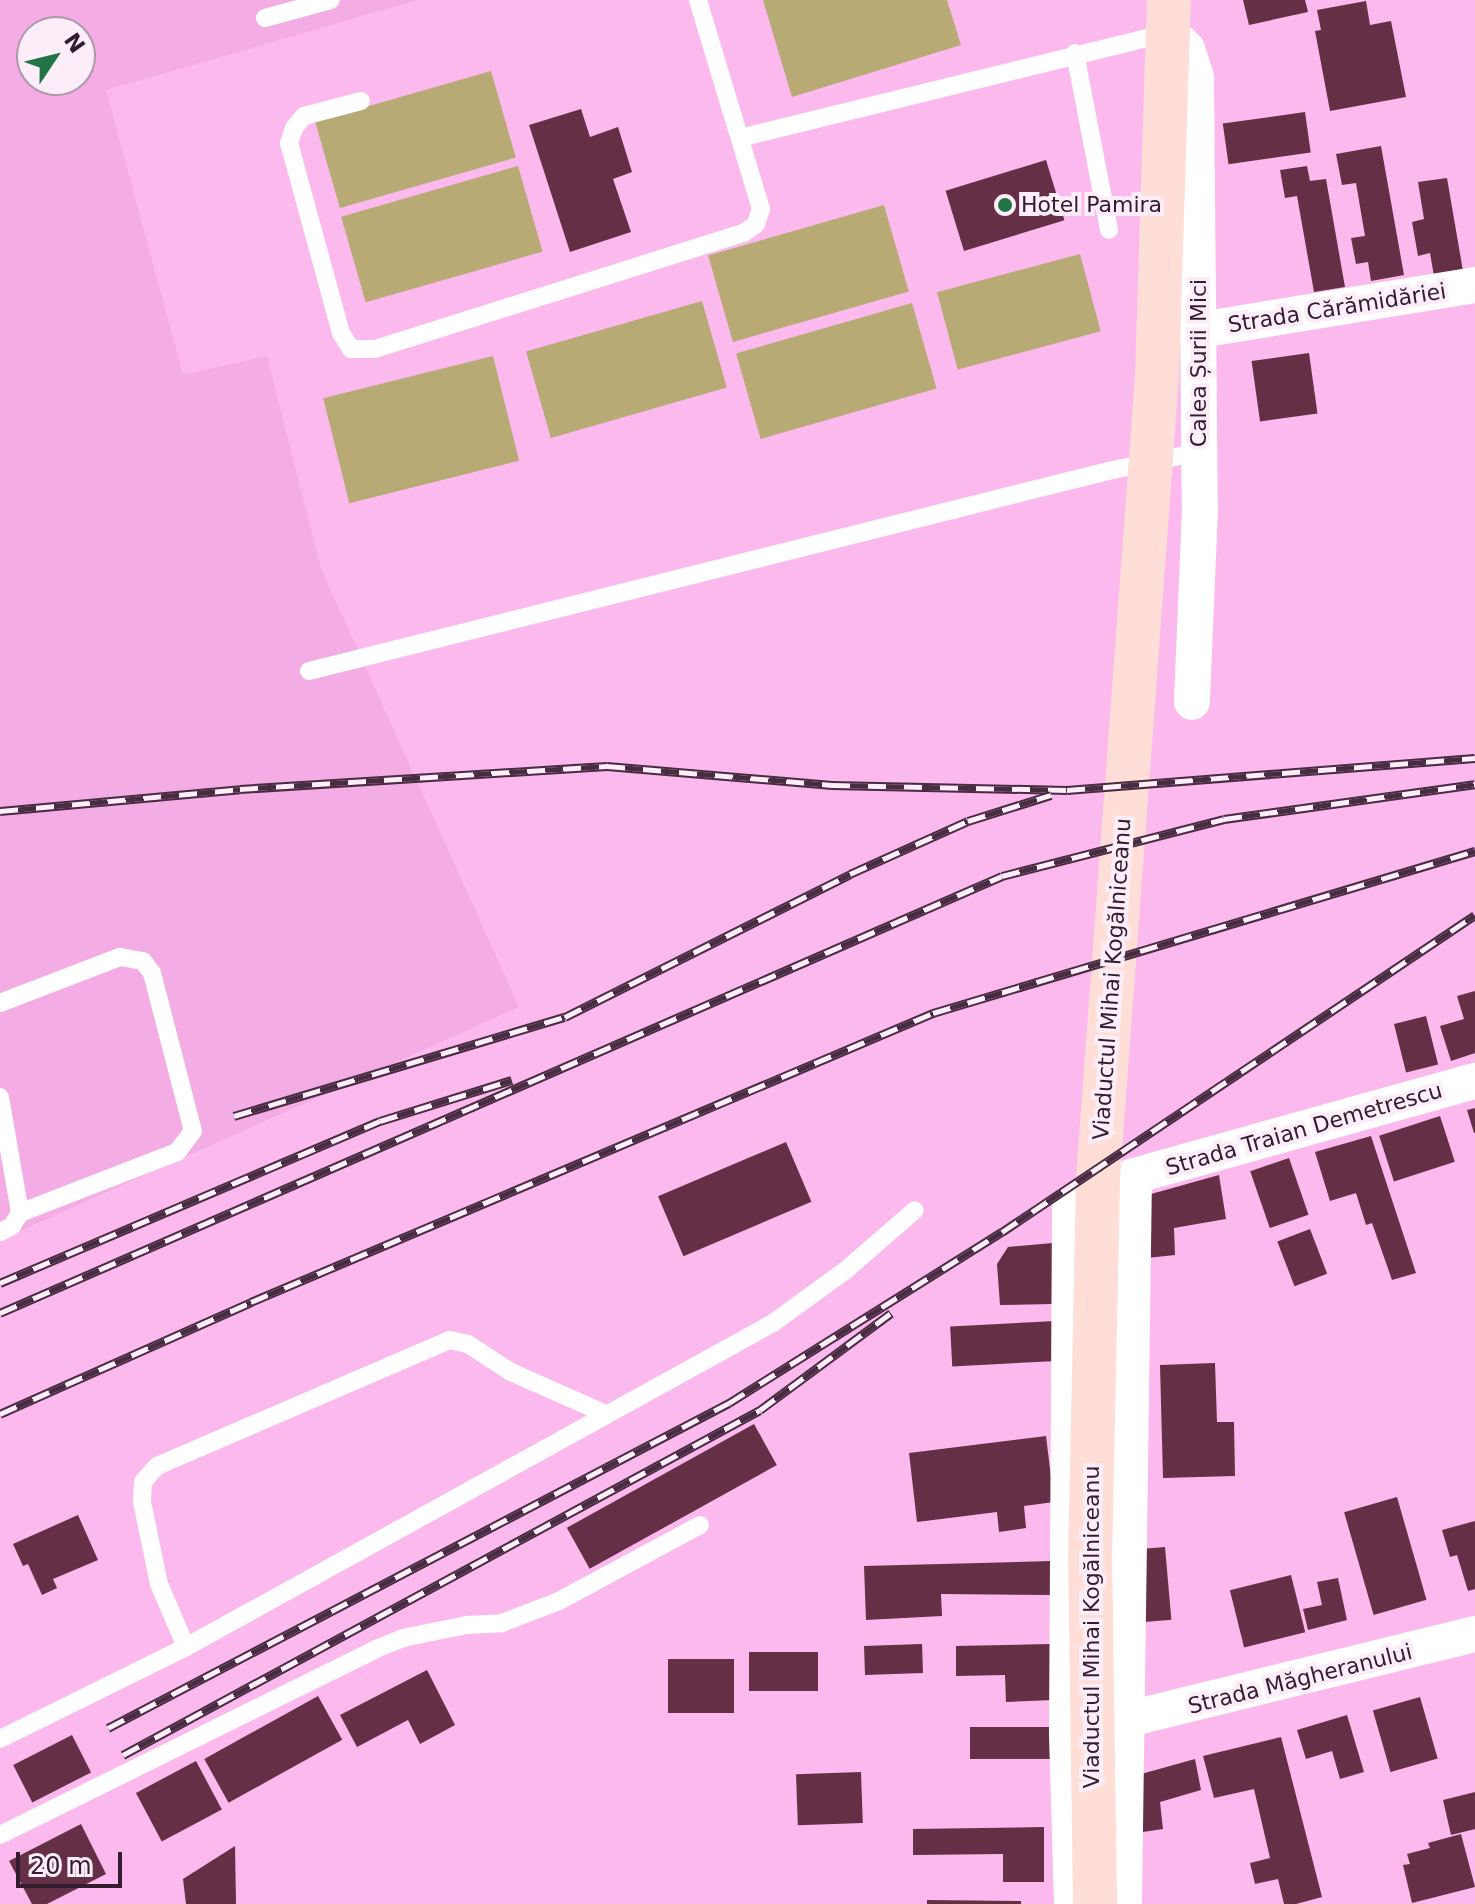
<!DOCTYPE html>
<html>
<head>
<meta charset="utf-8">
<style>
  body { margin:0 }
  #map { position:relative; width:1475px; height:1904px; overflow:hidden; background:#fbb9ed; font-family:"DejaVu Sans",sans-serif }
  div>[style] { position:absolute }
  .built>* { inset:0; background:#f4ace4 }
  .green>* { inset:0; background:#b8aa74; transform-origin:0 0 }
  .building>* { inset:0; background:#652f46; transform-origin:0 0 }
  .lane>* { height:18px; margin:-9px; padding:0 9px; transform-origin:9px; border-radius:9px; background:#fff }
  .street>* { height:36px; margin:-18px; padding:0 18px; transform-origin:18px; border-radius:18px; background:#fff }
  .secondary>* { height:44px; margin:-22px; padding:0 22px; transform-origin:22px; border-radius:22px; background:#feded6 }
  .rail>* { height:9px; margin-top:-4.5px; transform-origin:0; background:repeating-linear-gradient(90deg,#fceef8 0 18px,#482c42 0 36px); box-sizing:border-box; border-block:2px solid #482c42 }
  .dots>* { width:22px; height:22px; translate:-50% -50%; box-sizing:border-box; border:4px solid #fceef8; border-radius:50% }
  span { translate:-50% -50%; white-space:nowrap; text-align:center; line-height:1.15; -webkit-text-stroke:8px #fceef8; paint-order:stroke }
  .poi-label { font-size:22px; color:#341c2f }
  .left { translate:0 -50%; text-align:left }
  .street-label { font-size:22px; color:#341c2f }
  .north { position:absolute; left:16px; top:16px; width:80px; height:80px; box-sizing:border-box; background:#fceef8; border:2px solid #ac9aa8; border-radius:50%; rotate:55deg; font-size:22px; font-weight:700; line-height:32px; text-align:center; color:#341c2f }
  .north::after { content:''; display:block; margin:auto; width:28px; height:36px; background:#207445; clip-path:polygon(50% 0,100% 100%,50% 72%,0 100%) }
  .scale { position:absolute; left:16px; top:1852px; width:106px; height:36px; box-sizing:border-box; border:4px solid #341c2f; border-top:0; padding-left:10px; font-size:24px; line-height:28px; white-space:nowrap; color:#341c2f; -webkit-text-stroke:6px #fceef8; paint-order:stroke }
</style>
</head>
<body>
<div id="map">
  <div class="built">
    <i style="clip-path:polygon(evenodd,0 0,418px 0,106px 90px,183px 375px,267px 356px,321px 569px,519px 1007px,0 1240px,0 0,32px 32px,80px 32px,80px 80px,32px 80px,32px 32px)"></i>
  </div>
  <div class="green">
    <i style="clip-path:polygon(763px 0,947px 0,961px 45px,792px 97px)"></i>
    <i style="left:491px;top:71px;width:90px;height:183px;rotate:74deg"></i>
    <i style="left:518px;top:166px;width:89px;height:184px;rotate:74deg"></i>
    <i style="left:884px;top:205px;width:90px;height:183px;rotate:74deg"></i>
    <i style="left:1080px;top:254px;width:80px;height:148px;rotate:75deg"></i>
    <i style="left:702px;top:301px;width:90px;height:183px;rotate:74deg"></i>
    <i style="left:912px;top:303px;width:89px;height:183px;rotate:74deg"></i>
    <i style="left:493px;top:356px;width:108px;height:175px;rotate:76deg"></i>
  </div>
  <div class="building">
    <i style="clip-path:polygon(1243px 0,1305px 0,1308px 12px,1249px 25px)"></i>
    <i style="clip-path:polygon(1366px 1px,1370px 25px,1391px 21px,1406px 97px,1330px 111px,1315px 31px,1321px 30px,1317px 10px)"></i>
    <i style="clip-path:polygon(581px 109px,590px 137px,618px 127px,632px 172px,613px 179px,631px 232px,570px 252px,529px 125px)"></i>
    <i style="left:1305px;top:112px;width:41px;height:83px;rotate:82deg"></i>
    <i style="clip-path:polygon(1381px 146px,1404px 275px,1371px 281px,1368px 262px,1356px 264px,1351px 238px,1365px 236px,1356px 183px,1342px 185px,1336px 154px)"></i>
    <i style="left:1046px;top:160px;width:63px;height:105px;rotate:73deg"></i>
    <i style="clip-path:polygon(1307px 166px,1310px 181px,1326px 179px,1345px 287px,1314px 292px,1297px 196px,1285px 198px,1280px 170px)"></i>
    <i style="clip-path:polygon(1447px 178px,1463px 271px,1434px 276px,1430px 253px,1418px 256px,1412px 222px,1424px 219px,1418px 182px)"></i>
    <i style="left:1309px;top:353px;width:61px;height:58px;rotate:82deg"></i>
    <i style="clip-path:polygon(1475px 991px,1475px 1053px,1451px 1061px,1440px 1026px,1464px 1019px,1457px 996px)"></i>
    <i style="left:1426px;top:1016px;width:50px;height:33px;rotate:76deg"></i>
    <i style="clip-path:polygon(1475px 1108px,1475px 1133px,1474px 1133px,1467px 1110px)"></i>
    <i style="left:1440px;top:1116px;width:48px;height:64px;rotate:72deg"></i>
    <i style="clip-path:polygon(1371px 1136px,1416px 1273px,1392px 1280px,1372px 1223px,1366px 1225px,1356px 1193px,1330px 1201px,1315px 1152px)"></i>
    <i style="left:786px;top:1142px;width:65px;height:139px;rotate:67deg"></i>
    <i style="left:1289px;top:1158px;width:60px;height:41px;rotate:71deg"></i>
    <i style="clip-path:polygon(1219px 1175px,1226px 1219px,1174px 1228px,1175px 1255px,1147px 1258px,1144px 1196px)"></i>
    <i style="left:1310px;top:1229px;width:48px;height:35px;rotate:69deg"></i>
    <i style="clip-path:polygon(1053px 1243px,1053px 1304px,1000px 1305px,997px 1264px,1008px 1247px)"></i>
    <i style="left:1055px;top:1321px;width:40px;height:105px;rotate:87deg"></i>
    <i style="clip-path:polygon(1215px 1363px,1217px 1422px,1234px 1422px,1235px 1476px,1163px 1478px,1160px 1365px)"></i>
    <i style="left:754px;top:1424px;width:47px;height:214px;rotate:61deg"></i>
    <i style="clip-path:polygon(1046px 1436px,1054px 1502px,1024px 1506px,1026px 1528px,999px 1532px,997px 1512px,917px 1522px,909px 1453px)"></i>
    <i style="left:1397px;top:1497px;width:107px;height:55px;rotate:74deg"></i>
    <i style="clip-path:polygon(78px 1515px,98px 1560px,53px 1579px,57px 1588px,42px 1595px,28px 1564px,23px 1566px,13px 1544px)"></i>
    <i style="clip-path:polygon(1475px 1521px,1475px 1589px,1468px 1591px,1457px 1555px,1450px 1557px,1442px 1530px)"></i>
    <i style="left:1165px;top:1547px;width:73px;height:30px;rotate:85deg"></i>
    <i style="clip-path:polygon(1053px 1561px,1054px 1595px,941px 1594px,942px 1616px,866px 1620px,864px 1566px)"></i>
    <i style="left:1291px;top:1575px;width:59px;height:63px;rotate:76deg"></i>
    <i style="clip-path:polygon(1338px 1578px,1347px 1620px,1308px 1630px,1303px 1609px,1322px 1605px,1317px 1582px)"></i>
    <i style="left:922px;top:1644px;width:29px;height:58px;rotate:88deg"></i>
    <i style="clip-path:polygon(1050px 1644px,1052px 1700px,1006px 1702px,1005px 1675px,956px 1676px,956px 1646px)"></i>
    <i style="left:818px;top:1652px;width:39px;height:69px;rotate:90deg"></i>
    <i style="left:734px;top:1659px;width:54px;height:66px;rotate:90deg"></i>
    <i style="clip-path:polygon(427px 1670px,455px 1725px,420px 1744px,408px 1720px,357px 1747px,340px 1715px)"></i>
    <i style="left:318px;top:1696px;width:50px;height:130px;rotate:61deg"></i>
    <i style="left:1420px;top:1697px;width:64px;height:49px;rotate:74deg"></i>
    <i style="clip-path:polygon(1347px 1715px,1364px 1772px,1340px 1779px,1332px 1751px,1306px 1759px,1297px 1730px)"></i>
    <i style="left:970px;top:1727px;width:83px;height:32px"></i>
    <i style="left:72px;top:1735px;width:42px;height:66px;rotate:63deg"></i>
    <i style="clip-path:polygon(1281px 1737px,1322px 1897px,1296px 1904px,1284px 1904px,1278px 1879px,1255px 1884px,1250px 1863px,1270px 1858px,1254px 1789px,1214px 1798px,1203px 1756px)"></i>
    <i style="clip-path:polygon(1195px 1759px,1201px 1790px,1160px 1802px,1163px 1829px,1136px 1833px,1134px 1776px)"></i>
    <i style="left:196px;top:1761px;width:55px;height:68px;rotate:62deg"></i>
    <i style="left:861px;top:1772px;width:51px;height:65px;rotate:88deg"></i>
    <i style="clip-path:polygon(1475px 1792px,1475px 1829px,1451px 1835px,1443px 1800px)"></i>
    <i style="clip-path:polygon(81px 1824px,106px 1874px,47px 1904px,32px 1904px,9px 1861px)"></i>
    <i style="clip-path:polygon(1044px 1827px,1044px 1882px,1003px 1882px,1003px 1854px,913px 1855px,913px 1829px)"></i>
    <i style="clip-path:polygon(1461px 1834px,1475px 1887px,1412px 1903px,1403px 1865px,1410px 1864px,1407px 1854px,1430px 1848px,1428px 1843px)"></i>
    <i style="clip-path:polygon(235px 1846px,236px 1904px,186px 1904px,183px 1879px)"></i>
    <i style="clip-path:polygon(927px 1900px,1021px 1901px,1021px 1904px,927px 1904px)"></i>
  </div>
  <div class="lane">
    <i style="left:265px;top:18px;width:68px;rotate:-15.3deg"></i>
    <i style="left:1075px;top:53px;width:180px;rotate:79.1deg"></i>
    <i style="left:361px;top:101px;width:59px;rotate:165.3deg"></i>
    <i style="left:304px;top:116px;width:16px;rotate:130deg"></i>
    <i style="left:294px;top:128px;width:16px;rotate:108deg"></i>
    <i style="left:289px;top:143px;width:197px;rotate:74.7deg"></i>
    <i style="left:341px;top:333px;width:19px;rotate:58deg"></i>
    <i style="left:351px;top:349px;width:24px"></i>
    <i style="left:375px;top:349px;width:387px;rotate:-17.5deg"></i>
    <i style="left:744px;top:233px;width:15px;rotate:-37deg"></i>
    <i style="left:756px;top:224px;width:16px;rotate:-72deg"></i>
    <i style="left:761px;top:209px;width:218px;rotate:-106.8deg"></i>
    <i style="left:740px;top:138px;width:441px;rotate:-13.8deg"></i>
    <i style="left:309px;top:671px;width:824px;rotate:-14.05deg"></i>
    <i style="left:1108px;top:471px;width:93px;rotate:-11.8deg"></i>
    <i style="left:0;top:1003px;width:129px;rotate:-21deg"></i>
    <i style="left:120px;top:957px;width:23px;rotate:10deg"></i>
    <i style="left:143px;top:961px;width:15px;rotate:53deg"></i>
    <i style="left:152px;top:973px;width:163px;rotate:75.5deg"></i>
    <i style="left:193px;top:1131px;width:26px;rotate:127deg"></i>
    <i style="left:177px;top:1152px;width:168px;rotate:158.8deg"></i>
    <i style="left:0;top:1097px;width:118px;rotate:80.2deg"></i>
    <i style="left:20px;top:1213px;width:15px;rotate:122deg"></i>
    <i style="left:12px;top:1226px;width:13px;rotate:153deg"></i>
    <i style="left:186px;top:1647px;width:69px;rotate:-113.2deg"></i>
    <i style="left:159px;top:1584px;width:84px;rotate:-101.7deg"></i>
    <i style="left:142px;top:1502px;width:20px;rotate:-87deg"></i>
    <i style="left:143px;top:1482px;width:21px;rotate:-49deg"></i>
    <i style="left:157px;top:1466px;width:319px;rotate:-23.3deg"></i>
    <i style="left:450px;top:1340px;width:18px;rotate:13deg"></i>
    <i style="left:468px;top:1344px;width:51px;rotate:33.1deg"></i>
    <i style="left:511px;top:1372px;width:104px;rotate:23.9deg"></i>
    <i style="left:0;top:1739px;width:208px;rotate:-26.3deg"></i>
    <i style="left:186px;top:1647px;width:670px;rotate:-28.9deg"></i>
    <i style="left:773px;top:1323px;width:90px;rotate:-36deg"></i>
    <i style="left:846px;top:1270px;width:91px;rotate:-41deg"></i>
    <i style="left:0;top:1835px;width:419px;rotate:-26.3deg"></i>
    <i style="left:376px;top:1649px;width:29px;rotate:-22deg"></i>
    <i style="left:403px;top:1638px;width:65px;rotate:-11.5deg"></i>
    <i style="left:467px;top:1625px;width:35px;rotate:-3deg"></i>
    <i style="left:502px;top:1623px;width:61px;rotate:-21.1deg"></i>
    <i style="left:559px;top:1601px;width:160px;rotate:-28.3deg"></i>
  </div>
  <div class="street">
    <i style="left:1170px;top:33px;width:23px;rotate:43deg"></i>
    <i style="left:1187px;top:49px;width:28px;rotate:72deg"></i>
    <i style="left:1196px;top:76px;width:433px;rotate:89.5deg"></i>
    <i style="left:1200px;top:509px;width:193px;rotate:92.4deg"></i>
    <i style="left:1200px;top:330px;width:279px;rotate:-9.3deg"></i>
    <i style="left:1134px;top:1176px;width:354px;rotate:-15.6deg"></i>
    <i style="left:1100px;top:1726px;width:386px;rotate:-13.8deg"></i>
    <i style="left:1072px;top:1904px;width:172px;rotate:-91.7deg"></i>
    <i style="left:1067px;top:1732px;width:523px;rotate:-89.67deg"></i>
    <i style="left:1070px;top:1209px;width:23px;rotate:-43deg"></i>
    <i style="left:1087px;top:1193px;width:50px;rotate:-19.9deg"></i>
    <i style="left:1134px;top:1176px;width:728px;rotate:90.79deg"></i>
  </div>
  <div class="secondary">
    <i style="left:1095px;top:1904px;width:341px;rotate:-90.8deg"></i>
    <i style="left:1090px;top:1563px;width:385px;rotate:-88.8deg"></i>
    <i style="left:1098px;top:1178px;width:804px;rotate:-85.79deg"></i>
    <i style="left:1157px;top:376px;width:376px;rotate:-88.2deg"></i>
  </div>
  <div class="rail">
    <i style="left:0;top:811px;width:241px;rotate:-5.2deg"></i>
    <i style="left:240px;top:789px;width:368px;rotate:-3.6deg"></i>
    <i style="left:607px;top:766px;width:226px;rotate:4.8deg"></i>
    <i style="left:832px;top:785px;width:235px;rotate:1.2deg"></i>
    <i style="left:1067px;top:790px;width:409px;rotate:-4.5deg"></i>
    <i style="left:234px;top:1116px;width:345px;rotate:-16.7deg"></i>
    <i style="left:565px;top:1017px;width:319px;rotate:-26.6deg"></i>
    <i style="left:850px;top:874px;width:129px;rotate:-24.2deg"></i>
    <i style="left:968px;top:821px;width:87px;rotate:-17.4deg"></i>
    <i style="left:0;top:1283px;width:413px;rotate:-23.1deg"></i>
    <i style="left:380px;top:1121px;width:138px;rotate:-17.3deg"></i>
    <i style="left:0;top:1313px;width:1093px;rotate:-23.56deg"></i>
    <i style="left:1002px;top:876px;width:229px;rotate:-14.4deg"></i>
    <i style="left:1224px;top:819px;width:253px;rotate:-7.9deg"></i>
    <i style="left:0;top:1414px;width:275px;rotate:-24deg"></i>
    <i style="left:251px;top:1302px;width:741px;rotate:-22.96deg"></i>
    <i style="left:933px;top:1013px;width:566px;rotate:-16.64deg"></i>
    <i style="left:108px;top:1728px;width:701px;rotate:-27.63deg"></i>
    <i style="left:729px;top:1403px;width:322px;rotate:-32.1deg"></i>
    <i style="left:1002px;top:1232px;width:569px;rotate:-33.83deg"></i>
    <i style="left:123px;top:1755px;width:724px;rotate:-28.44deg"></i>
    <i style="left:760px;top:1410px;width:163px;rotate:-36.5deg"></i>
  </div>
  <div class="dots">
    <i style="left:1005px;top:205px;background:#207445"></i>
  </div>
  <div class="poi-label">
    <span class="left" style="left:1021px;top:205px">Hotel Pamira</span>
  </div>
  <div class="street-label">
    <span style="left:1337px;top:308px;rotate:-9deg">Strada Cărămidăriei</span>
    <span style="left:1199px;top:363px;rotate:-90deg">Calea Șurii Mici</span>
    <span style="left:1112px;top:979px;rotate:-86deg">Viaductul Mihai Kogălniceanu</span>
    <span style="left:1304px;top:1129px;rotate:-16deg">Strada Traian Demetrescu</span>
    <span style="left:1092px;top:1627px;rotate:-90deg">Viaductul Mihai Kogălniceanu</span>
    <span style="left:1300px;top:1679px;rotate:-14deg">Strada Măgheranului</span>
  </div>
  <div class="north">N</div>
  <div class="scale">20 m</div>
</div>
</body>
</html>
